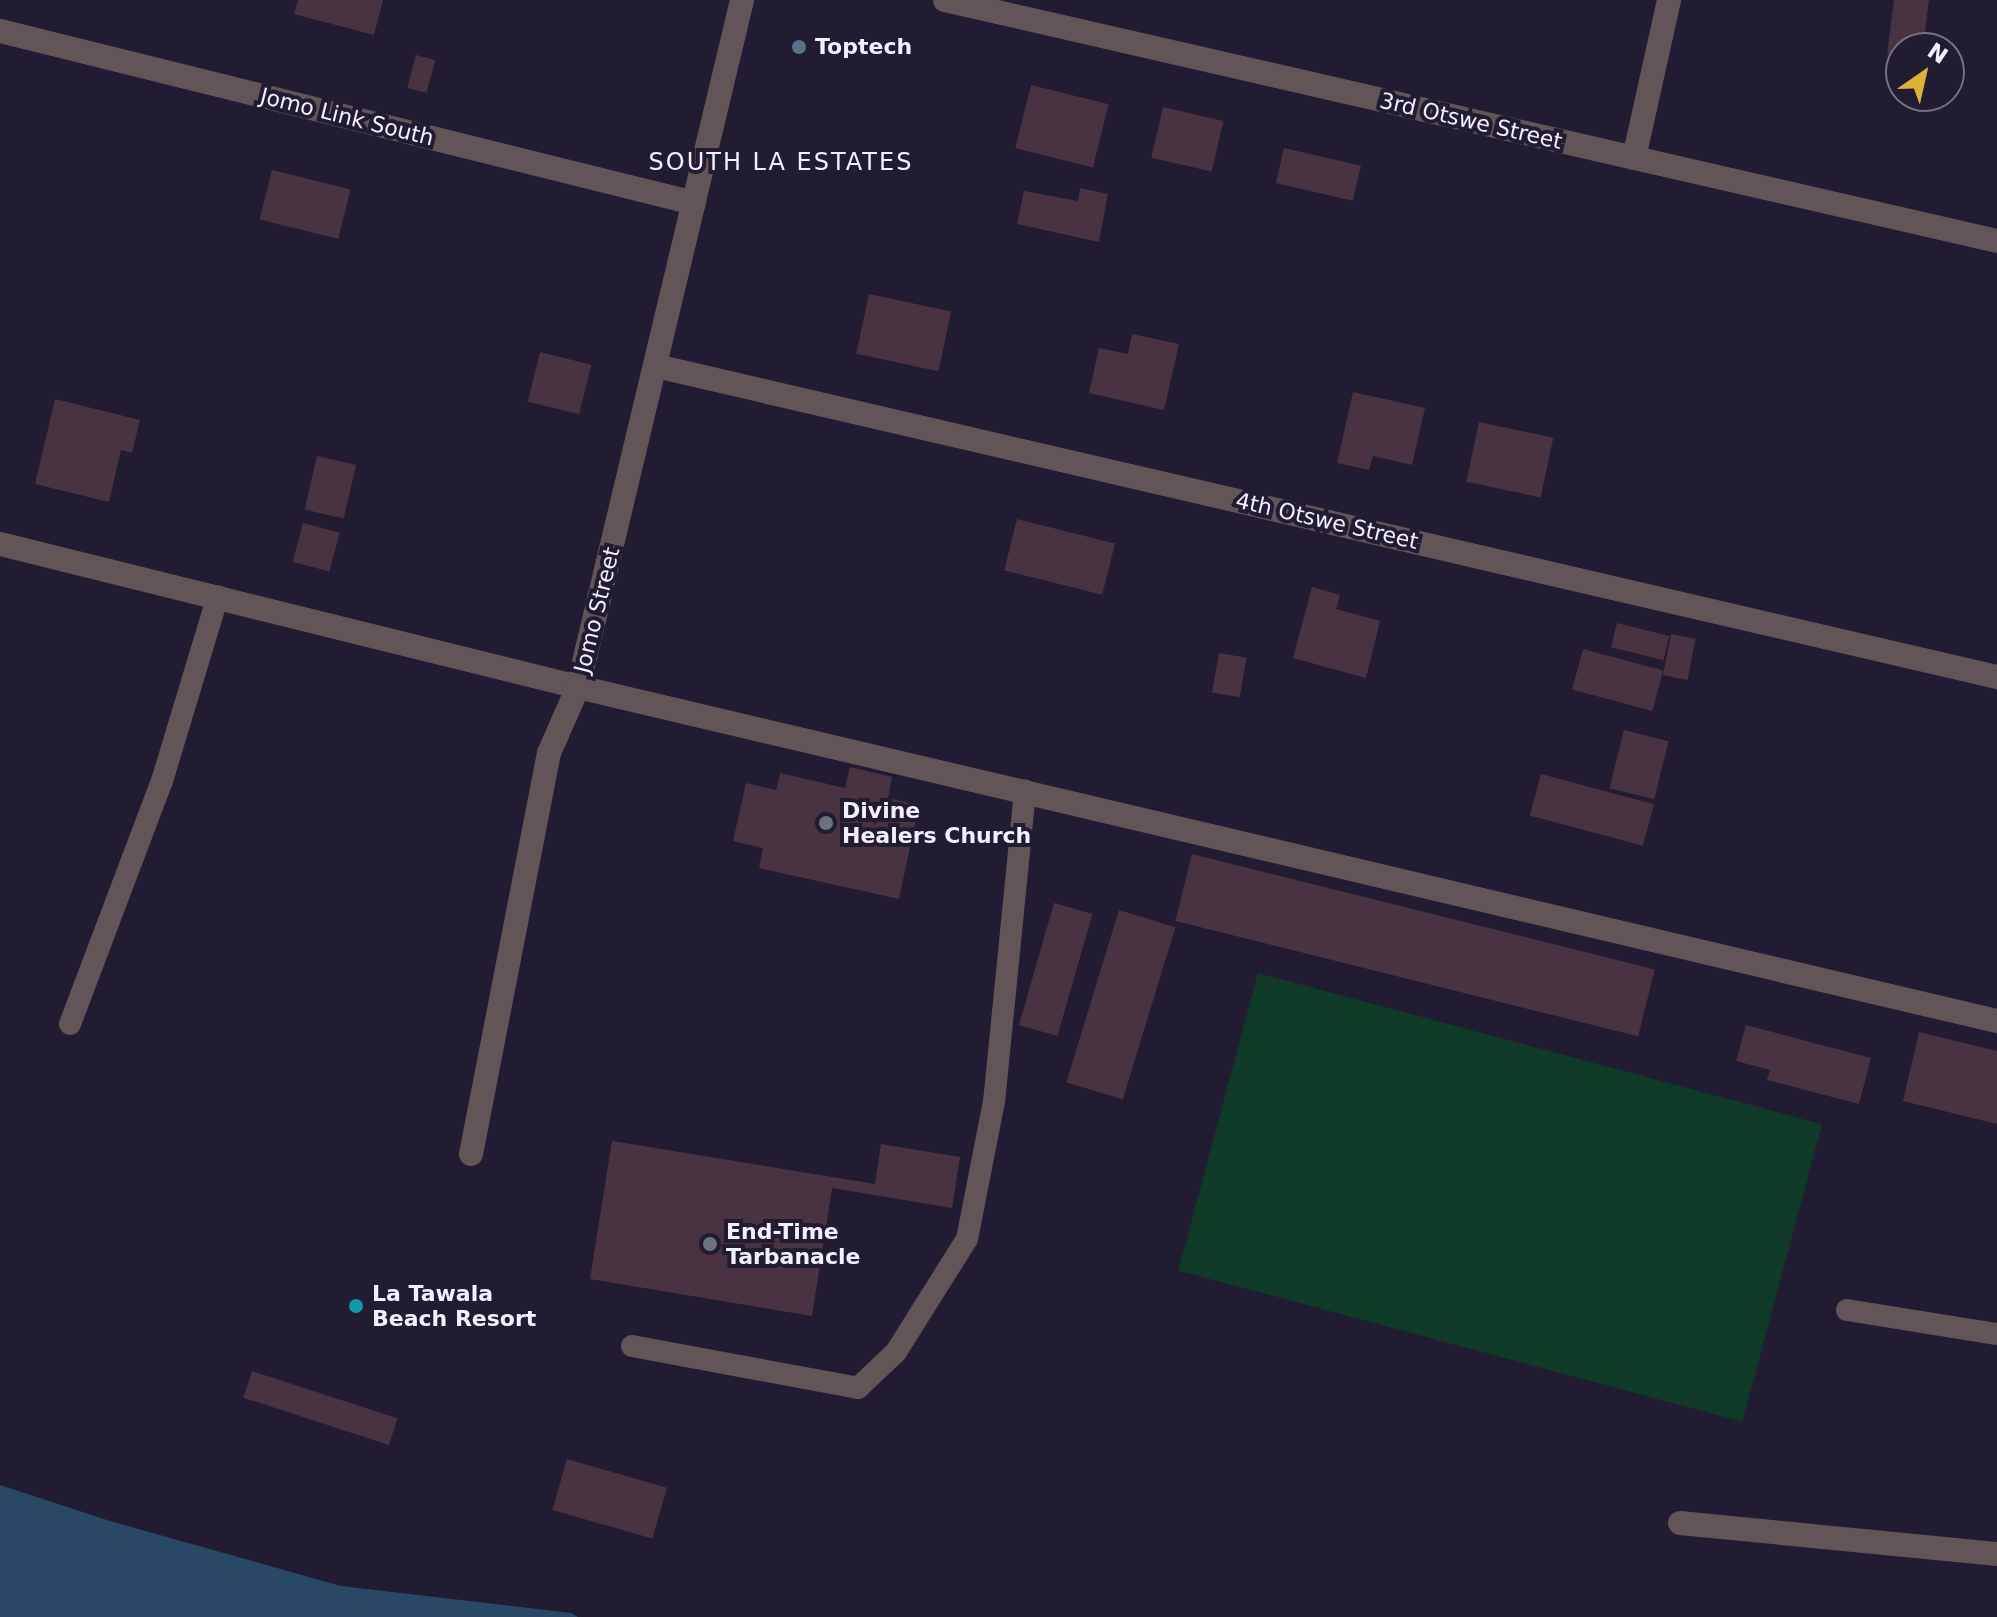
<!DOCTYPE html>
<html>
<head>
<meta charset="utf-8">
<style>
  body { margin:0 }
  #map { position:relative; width:1997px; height:1617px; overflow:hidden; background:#211c31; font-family:"DejaVu Sans",sans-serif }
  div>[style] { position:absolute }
  .green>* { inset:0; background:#0e3a27; transform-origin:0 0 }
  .water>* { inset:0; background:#284865 }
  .building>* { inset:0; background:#4a3340; transform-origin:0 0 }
  .lane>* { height:22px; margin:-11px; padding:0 11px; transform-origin:11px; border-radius:11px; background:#625558 }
  .street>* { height:24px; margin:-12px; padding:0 12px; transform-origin:12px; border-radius:12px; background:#625558 }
  .dots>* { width:22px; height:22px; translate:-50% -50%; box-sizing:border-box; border:4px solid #211c31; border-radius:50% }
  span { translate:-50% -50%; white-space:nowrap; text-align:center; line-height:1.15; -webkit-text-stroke:8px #211c31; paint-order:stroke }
  .poi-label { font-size:22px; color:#f2effe; font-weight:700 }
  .left { translate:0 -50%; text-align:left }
  .street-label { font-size:22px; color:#f2effe }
  .neighbourhood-label { font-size:24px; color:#f2effe; letter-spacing:2px }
  .north { position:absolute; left:1885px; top:32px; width:80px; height:80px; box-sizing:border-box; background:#211c31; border:2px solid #757083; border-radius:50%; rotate:34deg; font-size:22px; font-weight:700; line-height:32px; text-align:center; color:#f2effe }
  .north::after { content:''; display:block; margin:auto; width:28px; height:36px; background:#d9b334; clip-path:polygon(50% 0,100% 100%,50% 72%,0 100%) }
</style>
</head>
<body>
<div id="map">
  <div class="green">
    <i style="left:1258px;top:973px;width:584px;height:308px;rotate:15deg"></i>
  </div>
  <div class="water">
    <i style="clip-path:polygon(0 1485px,110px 1521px,341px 1586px,571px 1613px,578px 1617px,0 1617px)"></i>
  </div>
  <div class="building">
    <i style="clip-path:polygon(298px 0,383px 0,374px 35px,294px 14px)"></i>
    <i style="clip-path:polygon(1894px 0,1929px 0,1923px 48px,1901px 48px,1901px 58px,1887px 55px)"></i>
    <i style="left:416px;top:55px;width:20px;height:34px;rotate:15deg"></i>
    <i style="left:1031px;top:85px;width:80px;height:65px;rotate:14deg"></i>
    <i style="left:1163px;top:107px;width:62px;height:52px;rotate:13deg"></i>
    <i style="left:1284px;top:148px;width:79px;height:36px;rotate:13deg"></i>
    <i style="left:272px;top:170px;width:81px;height:51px;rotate:14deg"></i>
    <i style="clip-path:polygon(1080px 188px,1108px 194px,1099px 242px,1017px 224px,1024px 191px,1078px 201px)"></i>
    <i style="left:869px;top:294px;width:84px;height:61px;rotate:12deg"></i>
    <i style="clip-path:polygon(1132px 334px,1179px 344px,1164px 410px,1089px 393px,1099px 348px,1128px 354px)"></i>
    <i style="left:540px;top:352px;width:53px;height:51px;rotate:14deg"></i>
    <i style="clip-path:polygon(1353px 392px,1425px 408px,1412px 465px,1373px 456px,1369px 470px,1337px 463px)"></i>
    <i style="clip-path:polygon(55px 399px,140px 420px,132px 453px,121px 450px,109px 502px,35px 484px)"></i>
    <i style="left:1479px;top:422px;width:76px;height:61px;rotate:12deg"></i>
    <i style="left:317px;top:456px;width:40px;height:55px;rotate:13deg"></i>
    <i style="left:1017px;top:519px;width:101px;height:53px;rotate:14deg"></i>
    <i style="left:303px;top:523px;width:38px;height:40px;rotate:15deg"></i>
    <i style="clip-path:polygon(1312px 587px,1340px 595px,1336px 609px,1380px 621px,1366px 678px,1293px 658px)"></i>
    <i style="left:1617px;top:623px;width:54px;height:25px;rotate:14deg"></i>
    <i style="left:1671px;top:634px;width:25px;height:42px;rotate:11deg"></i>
    <i style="left:1583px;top:649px;width:83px;height:42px;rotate:15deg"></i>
    <i style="left:1219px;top:653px;width:28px;height:40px;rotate:10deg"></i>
    <i style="left:1624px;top:730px;width:46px;height:60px;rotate:14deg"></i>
    <i style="clip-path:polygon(850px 767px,892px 777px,888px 798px,919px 805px,899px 899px,759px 868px,763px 848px,733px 841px,746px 783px,776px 790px,780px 773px,845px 788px)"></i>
    <i style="left:1541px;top:774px;width:117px;height:43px;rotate:15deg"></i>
    <i style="left:1192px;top:854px;width:477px;height:69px;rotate:14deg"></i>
    <i style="left:1054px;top:903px;width:40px;height:127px;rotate:16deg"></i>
    <i style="left:1119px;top:910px;width:59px;height:180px;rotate:17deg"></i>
    <i style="clip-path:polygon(1746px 1025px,1871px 1058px,1859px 1104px,1767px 1080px,1770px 1070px,1736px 1061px)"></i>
    <i style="clip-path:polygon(1919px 1032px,1997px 1051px,1997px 1124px,1903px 1101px)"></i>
    <i style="clip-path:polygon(612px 1141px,875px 1184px,881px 1144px,960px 1157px,952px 1208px,832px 1188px,812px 1316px,590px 1279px)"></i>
    <i style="left:252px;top:1371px;width:153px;height:28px;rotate:18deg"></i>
    <i style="left:567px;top:1459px;width:104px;height:53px;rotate:16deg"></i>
  </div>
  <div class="lane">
    <i style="left:70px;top:1024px;width:260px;rotate:-69.3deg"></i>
    <i style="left:162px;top:781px;width:193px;rotate:-73.2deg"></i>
    <i style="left:1847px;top:1310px;width:152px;rotate:9.1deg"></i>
    <i style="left:632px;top:1346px;width:230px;rotate:10.5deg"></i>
    <i style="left:858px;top:1388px;width:52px;rotate:-43.5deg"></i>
    <i style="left:896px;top:1352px;width:133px;rotate:-57.9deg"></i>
    <i style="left:967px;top:1239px;width:140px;rotate:-78.9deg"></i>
    <i style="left:994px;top:1102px;width:313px;rotate:-84.3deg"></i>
  </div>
  <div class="street">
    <i style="left:945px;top:0;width:1079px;rotate:12.9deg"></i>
    <i style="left:0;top:31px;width:715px;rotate:13.92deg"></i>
    <i style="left:1634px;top:158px;width:162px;rotate:-77.5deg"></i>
    <i style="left:656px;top:366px;width:1377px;rotate:13.06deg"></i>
    <i style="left:0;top:544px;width:595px;rotate:13.9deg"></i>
    <i style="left:578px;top:687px;width:706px;rotate:-76.57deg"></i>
    <i style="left:471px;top:1154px;width:409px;rotate:-79deg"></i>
    <i style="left:549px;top:753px;width:72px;rotate:-66.3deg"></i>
    <i style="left:578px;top:687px;width:1458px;rotate:13.25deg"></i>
    <i style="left:1680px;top:1523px;width:319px;rotate:5.6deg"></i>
  </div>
  <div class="dots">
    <i style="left:799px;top:47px;background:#5c6f8a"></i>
    <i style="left:826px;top:823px;background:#6b7280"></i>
    <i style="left:710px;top:1244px;background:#6b7280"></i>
    <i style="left:356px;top:1306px;background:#0f9aa8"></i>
  </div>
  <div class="poi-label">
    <span class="left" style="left:815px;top:47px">Toptech</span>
    <span class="left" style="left:842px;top:823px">Divine<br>Healers Church</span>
    <span class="left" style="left:726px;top:1244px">End-Time<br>Tarbanacle</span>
    <span class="left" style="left:372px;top:1306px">La Tawala<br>Beach Resort</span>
  </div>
  <div class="street-label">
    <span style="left:347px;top:117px;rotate:14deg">Jomo Link South</span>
    <span style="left:1471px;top:121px;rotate:13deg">3rd Otswe Street</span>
    <span style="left:1327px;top:521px;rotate:13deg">4th Otswe Street</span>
    <span style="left:597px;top:610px;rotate:-76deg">Jomo Street</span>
  </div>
  <div class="neighbourhood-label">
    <span style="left:781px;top:163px">SOUTH LA ESTATES</span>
  </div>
  <div class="north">N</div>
</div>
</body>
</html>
